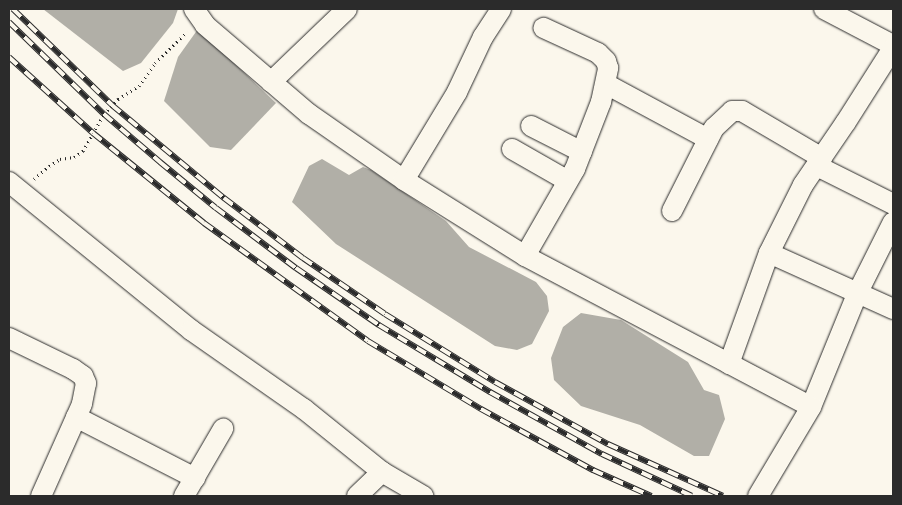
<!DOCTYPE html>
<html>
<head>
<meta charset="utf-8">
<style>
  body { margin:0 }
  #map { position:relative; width:902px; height:505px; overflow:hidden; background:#fbf7ec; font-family:Delius,sans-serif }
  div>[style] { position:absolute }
  .water>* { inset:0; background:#b1afa7 }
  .path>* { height:3px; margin-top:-1.5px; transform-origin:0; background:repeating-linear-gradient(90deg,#2b2b2b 0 1px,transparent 0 5px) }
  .roads { filter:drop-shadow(0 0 1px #2b2b2b) drop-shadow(0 0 1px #2b2b2b) }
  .street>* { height:20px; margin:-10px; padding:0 10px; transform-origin:10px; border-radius:10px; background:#fbf7ec }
  .rail>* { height:5.5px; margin-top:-2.75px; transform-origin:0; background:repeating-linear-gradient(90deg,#fbf7ec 0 11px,#2b2b2b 0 22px); box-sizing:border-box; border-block:1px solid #2b2b2b }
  span { translate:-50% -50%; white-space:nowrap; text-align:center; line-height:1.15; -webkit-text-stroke:5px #fbf7ec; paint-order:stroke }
  .frame { position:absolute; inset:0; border:10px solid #2b2b2b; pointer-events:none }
</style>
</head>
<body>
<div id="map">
  <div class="water">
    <i style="clip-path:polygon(43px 9px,178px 9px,173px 23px,141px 63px,123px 71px)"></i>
    <i style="clip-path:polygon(198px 29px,276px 103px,231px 150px,210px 147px,164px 101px,178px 57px)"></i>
    <i style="clip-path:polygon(322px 159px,349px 175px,363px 167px,371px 170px,446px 221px,469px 247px,536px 282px,547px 296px,549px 311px,532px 344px,517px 350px,495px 346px,336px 244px,292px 202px,309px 166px)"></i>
    <i style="clip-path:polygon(581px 313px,621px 320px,688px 362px,704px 390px,719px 395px,725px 419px,709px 456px,694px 456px,640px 425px,581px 406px,554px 380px,551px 358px,563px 327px)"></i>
  </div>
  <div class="path">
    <i style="left:34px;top:179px;width:20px;rotate:-41deg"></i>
    <i style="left:49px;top:166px;width:13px;rotate:-32deg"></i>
    <i style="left:60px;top:159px;width:14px;rotate:-8deg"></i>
    <i style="left:74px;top:157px;width:11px;rotate:-34deg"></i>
    <i style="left:83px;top:151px;width:43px;rotate:-60.4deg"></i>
    <i style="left:104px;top:114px;width:21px;rotate:-47deg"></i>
    <i style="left:118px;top:99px;width:25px;rotate:-32deg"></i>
    <i style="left:139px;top:86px;width:28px;rotate:-55deg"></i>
    <i style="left:155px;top:63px;width:45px;rotate:-44.1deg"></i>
  </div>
  <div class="roads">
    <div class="street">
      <i style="left:194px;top:9px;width:19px;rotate:55deg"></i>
      <i style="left:205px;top:25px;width:137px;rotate:40.6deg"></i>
      <i style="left:309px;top:114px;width:116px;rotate:34.8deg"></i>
      <i style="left:404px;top:180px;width:143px;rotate:32.1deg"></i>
      <i style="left:525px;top:256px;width:323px;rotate:27.8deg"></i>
      <i style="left:811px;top:407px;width:124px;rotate:-67.8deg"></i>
      <i style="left:858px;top:292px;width:78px;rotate:-63.4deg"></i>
      <i style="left:824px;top:9px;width:78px;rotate:27.6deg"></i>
      <i style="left:271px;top:82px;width:105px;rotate:-43.8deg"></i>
      <i style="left:606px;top:84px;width:116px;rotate:28.3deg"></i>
      <i style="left:531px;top:126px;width:57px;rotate:27deg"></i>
      <i style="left:512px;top:149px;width:64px;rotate:29.7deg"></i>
      <i style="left:817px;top:166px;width:85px;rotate:26.6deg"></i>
      <i style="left:404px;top:180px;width:103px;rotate:-58.9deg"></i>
      <i style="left:457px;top:92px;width:61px;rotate:-64.7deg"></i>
      <i style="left:483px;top:37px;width:33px;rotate:-57deg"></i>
      <i style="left:9px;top:182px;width:235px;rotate:39.1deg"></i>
      <i style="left:191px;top:330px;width:138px;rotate:35deg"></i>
      <i style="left:304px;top:409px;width:100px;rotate:38.9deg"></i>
      <i style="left:382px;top:472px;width:48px;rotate:30.3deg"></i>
      <i style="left:672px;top:211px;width:93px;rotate:-63.2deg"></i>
      <i style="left:714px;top:128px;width:25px;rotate:-43deg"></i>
      <i style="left:732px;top:111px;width:10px"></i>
      <i style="left:742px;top:111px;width:93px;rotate:30.4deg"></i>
      <i style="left:769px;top:253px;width:136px;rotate:24.3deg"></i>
      <i style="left:525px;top:256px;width:100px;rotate:-60.1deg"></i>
      <i style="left:575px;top:169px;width:72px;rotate:-68.8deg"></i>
      <i style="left:601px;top:102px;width:35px;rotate:-78deg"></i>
      <i style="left:608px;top:68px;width:7px;rotate:-106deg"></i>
      <i style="left:606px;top:61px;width:11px;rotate:-135deg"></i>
      <i style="left:598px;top:53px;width:60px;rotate:-155.2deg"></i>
      <i style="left:9px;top:338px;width:71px;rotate:25.8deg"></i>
      <i style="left:73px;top:369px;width:12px;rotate:35deg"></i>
      <i style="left:83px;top:376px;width:8px;rotate:67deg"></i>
      <i style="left:86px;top:383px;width:21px;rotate:101deg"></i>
      <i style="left:82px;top:404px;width:101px;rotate:114deg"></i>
      <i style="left:729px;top:364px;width:118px;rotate:-70.2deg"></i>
      <i style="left:769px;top:253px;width:76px;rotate:-63.4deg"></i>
      <i style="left:803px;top:185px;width:76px;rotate:-55.7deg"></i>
      <i style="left:846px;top:122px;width:88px;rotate:-57.6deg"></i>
      <i style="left:76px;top:417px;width:134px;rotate:27.1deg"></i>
      <i style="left:184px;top:496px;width:78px;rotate:-59.8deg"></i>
      <i style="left:357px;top:496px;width:35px;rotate:-44deg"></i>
      <i style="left:758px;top:496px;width:104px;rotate:-59.2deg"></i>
    </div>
  </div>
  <div class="rail">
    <i style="left:13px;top:9px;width:138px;rotate:44.1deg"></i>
    <i style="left:112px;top:105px;width:146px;rotate:39.7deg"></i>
    <i style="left:224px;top:198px;width:99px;rotate:37.2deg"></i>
    <i style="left:303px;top:258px;width:99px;rotate:34.3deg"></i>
    <i style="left:385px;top:314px;width:129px;rotate:31.7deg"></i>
    <i style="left:495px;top:382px;width:129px;rotate:28.8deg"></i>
    <i style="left:608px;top:444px;width:126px;rotate:24.3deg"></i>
    <i style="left:9px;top:22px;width:132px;rotate:44.1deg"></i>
    <i style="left:104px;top:114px;width:74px;rotate:40.6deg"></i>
    <i style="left:160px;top:162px;width:72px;rotate:39.4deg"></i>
    <i style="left:216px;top:208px;width:100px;rotate:36.9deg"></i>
    <i style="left:296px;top:268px;width:101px;rotate:34.5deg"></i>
    <i style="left:379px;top:325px;width:130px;rotate:31.1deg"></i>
    <i style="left:490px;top:392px;width:128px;rotate:29deg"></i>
    <i style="left:602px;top:454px;width:99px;rotate:25deg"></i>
    <i style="left:9px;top:57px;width:113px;rotate:42.1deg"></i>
    <i style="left:93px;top:133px;width:143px;rotate:39deg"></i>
    <i style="left:204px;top:223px;width:202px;rotate:35.7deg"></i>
    <i style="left:368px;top:341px;width:132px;rotate:31deg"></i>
    <i style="left:481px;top:409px;width:128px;rotate:28.6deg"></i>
    <i style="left:593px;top:470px;width:64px;rotate:24.1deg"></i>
  </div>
  <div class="frame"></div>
</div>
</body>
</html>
